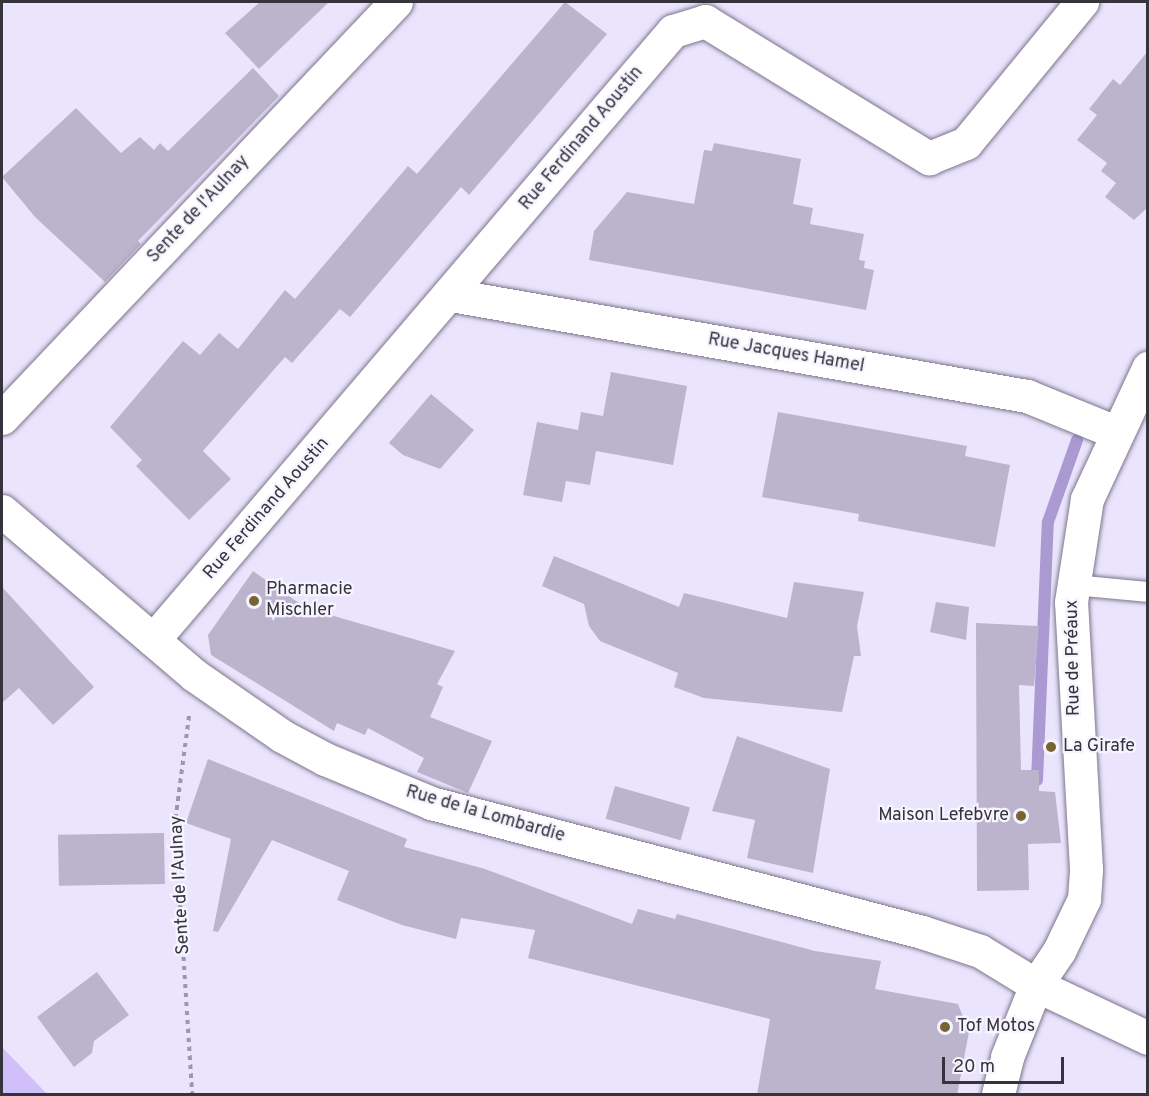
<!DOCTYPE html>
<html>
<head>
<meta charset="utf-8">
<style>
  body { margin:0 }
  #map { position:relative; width:1149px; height:1096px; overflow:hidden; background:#ebe4fd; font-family:Overpass,sans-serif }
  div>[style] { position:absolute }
  .green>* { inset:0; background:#d0bff9 }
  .stream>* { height:12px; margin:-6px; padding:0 6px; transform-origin:6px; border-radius:6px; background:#ab9ad2 }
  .building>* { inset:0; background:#bbb4cc; transform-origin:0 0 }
  .path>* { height:4px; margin-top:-2px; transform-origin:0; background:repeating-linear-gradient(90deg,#9c97a9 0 4.5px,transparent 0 9px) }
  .roads { filter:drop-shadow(0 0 2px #7c768c) drop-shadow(0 0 2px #7c768c) }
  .service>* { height:20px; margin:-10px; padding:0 10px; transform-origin:10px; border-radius:10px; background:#fff }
  .minor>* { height:33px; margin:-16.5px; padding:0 16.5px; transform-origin:16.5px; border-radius:16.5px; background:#fff }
  .tertiary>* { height:33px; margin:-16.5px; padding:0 16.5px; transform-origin:16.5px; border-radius:16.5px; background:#fff }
  .secondary>* { height:33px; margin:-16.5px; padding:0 16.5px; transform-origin:16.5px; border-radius:16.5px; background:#fff }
  .dots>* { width:16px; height:16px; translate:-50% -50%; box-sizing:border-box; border:3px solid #f6f4fe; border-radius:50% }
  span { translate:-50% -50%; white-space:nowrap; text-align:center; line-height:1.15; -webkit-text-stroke:4.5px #f6f4fe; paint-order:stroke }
  .street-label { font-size:18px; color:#35333c }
  .poi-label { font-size:18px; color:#35333c }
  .left { translate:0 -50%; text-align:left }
  .right { translate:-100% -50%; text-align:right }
  .frame { position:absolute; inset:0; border:3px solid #35333c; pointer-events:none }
  .scale { position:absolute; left:942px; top:1057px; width:122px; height:27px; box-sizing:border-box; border:3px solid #35333c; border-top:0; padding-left:8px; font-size:18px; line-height:21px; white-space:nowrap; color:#35333c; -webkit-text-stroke:4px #f6f4fe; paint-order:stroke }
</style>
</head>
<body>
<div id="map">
  <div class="green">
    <i style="clip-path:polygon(2px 1047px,47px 1094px,2px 1094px)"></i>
  </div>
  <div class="stream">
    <i style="left:1037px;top:780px;width:258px;rotate:-87.6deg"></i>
    <i style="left:1048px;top:522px;width:87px;rotate:-70.5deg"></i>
  </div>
  <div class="building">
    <i style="clip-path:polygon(260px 2px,329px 2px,259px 69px,225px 33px)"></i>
    <i style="clip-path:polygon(565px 2px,607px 34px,469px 195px,461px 187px,350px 317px,340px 309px,292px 363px,285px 357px,203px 451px,231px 479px,189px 520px,136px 466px,142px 460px,110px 427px,183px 341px,200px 355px,219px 333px,238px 349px,285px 290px,295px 299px,408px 166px,417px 174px)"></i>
    <i style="clip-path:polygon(1148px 51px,1148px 207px,1134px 220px,1105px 197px,1116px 183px,1101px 171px,1107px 163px,1077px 140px,1097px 115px,1089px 109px,1113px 79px,1120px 85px)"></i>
    <i style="clip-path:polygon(253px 68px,279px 96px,138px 241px,141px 244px,105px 282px,35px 217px,2px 177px,76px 108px,121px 153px,140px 137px,154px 150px,160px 143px,168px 151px)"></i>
    <i style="clip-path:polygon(714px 143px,801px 159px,793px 204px,813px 208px,810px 224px,864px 234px,859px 260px,865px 261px,864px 268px,874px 270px,866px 310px,589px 260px,594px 231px,627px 192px,694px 204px,704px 150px,712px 151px)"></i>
    <i style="clip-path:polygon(611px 372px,687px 386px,673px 465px,596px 451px,590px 485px,566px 481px,562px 502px,523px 495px,537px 422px,578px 430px,581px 412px,603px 416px)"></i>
    <i style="clip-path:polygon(431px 394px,474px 430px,440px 469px,403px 455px,389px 443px)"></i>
    <i style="clip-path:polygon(778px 412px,967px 446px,965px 456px,1010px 465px,995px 547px,858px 521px,859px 514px,762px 497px)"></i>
    <i style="clip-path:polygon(554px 556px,679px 607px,684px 593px,787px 618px,794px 582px,864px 592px,857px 626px,861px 656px,854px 656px,842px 712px,704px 698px,674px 687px,678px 673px,600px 641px,589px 626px,584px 604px,542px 586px)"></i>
    <i style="clip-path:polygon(253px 571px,306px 608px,455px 651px,437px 684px,443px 687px,430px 717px,492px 741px,468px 793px,417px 772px,424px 758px,368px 728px,365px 735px,337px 723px,334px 731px,211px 655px,208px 635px)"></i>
    <i style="clip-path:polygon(2px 587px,94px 687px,53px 725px,19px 688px,2px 703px)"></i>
    <i style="clip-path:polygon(936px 602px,969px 607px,966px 640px,930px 632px)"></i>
    <i style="clip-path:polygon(976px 623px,1039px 626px,1034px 686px,1019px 685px,1021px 770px,1039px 770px,1039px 791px,1055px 792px,1061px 843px,1028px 844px,1029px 890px,977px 891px)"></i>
    <i style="clip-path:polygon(737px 736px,830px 769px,813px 873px,747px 858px,755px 820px,712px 811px)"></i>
    <i style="clip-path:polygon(208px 759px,407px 839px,404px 847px,485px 869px,632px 924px,638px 909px,675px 919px,677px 914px,815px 951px,881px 961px,875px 989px,958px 1004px,969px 1032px,957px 1095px,757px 1095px,770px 1019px,528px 958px,535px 930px,461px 918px,456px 939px,402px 925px,337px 900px,349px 871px,272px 840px,218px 932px,213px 931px,231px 839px,186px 823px)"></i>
    <i style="left:615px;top:786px;width:78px;height:34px;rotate:16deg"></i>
    <i style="left:164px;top:833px;width:51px;height:106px;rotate:89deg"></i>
    <i style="clip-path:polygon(97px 972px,129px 1015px,94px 1041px,92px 1053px,74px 1067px,37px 1017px)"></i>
  </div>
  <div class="path">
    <i style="left:189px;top:716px;width:107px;rotate:97.5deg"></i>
    <i style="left:175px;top:822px;width:273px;rotate:86.4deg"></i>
  </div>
  <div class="roads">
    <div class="service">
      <i style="left:1073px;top:585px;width:75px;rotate:5.3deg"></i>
    </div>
    <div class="minor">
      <i style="left:451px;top:295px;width:585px;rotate:9.95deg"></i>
      <i style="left:1027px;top:396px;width:95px;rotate:22.2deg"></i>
      <i style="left:2px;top:418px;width:573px;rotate:-46.56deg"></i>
      <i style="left:153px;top:640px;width:801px;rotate:-49.51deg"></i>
      <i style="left:673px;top:31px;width:34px;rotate:-17deg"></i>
      <i style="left:705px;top:21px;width:263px;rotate:31.5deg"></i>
      <i style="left:929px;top:158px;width:40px;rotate:-22deg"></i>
      <i style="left:966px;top:143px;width:183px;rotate:-50.6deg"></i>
    </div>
    <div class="tertiary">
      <i style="left:1036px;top:985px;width:41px;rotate:-55.9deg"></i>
      <i style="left:1059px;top:951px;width:58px;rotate:-64.3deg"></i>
      <i style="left:1084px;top:899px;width:30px;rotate:-86deg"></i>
      <i style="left:1086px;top:869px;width:267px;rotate:-93.2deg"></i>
      <i style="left:1071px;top:602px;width:104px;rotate:-81.2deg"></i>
      <i style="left:1087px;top:499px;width:145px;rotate:-65deg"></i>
    </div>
    <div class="secondary">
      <i style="left:2px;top:511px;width:253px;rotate:40.5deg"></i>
      <i style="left:194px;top:675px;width:107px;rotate:34.7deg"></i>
      <i style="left:282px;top:736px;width:49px;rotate:28.1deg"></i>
      <i style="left:325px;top:759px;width:115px;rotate:22.5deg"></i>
      <i style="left:431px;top:803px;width:508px;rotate:14.72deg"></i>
      <i style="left:922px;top:932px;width:61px;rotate:18.1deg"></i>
      <i style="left:980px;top:951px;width:66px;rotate:31.3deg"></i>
      <i style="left:1036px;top:985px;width:124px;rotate:25.3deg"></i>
      <i style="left:998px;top:1094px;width:38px;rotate:-76deg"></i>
      <i style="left:1007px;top:1057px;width:78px;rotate:-68.1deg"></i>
    </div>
  </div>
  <div class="dots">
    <i style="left:254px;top:601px;background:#786433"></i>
    <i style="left:1051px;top:747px;background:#786433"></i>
    <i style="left:1021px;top:816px;background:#786433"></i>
    <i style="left:945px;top:1027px;background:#786433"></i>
  </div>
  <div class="street-label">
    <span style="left:582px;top:139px;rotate:-50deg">Rue Ferdinand Aoustin</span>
    <span style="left:199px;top:210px;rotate:-47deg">Sente de l'Aulnay</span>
    <span style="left:786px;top:354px;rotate:10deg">Rue Jacques Hamel</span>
    <span style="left:267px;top:509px;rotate:-49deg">Rue Ferdinand Aoustin</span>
    <span style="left:1074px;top:658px;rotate:-91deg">Rue de Préaux</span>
    <span style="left:485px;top:815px;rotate:16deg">Rue de la Lombardie</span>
    <span style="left:181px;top:885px;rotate:-93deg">Sente de l'Aulnay</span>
  </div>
  <div class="poi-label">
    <span class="left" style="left:266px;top:601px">Pharmacie<br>Mischler</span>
    <span class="left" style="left:1063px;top:747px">La Girafe</span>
    <span class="right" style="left:1009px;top:816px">Maison Lefebvre</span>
    <span class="left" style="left:957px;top:1027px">Tof Motos</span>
  </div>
  <div class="frame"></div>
  <div class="scale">20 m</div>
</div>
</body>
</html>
